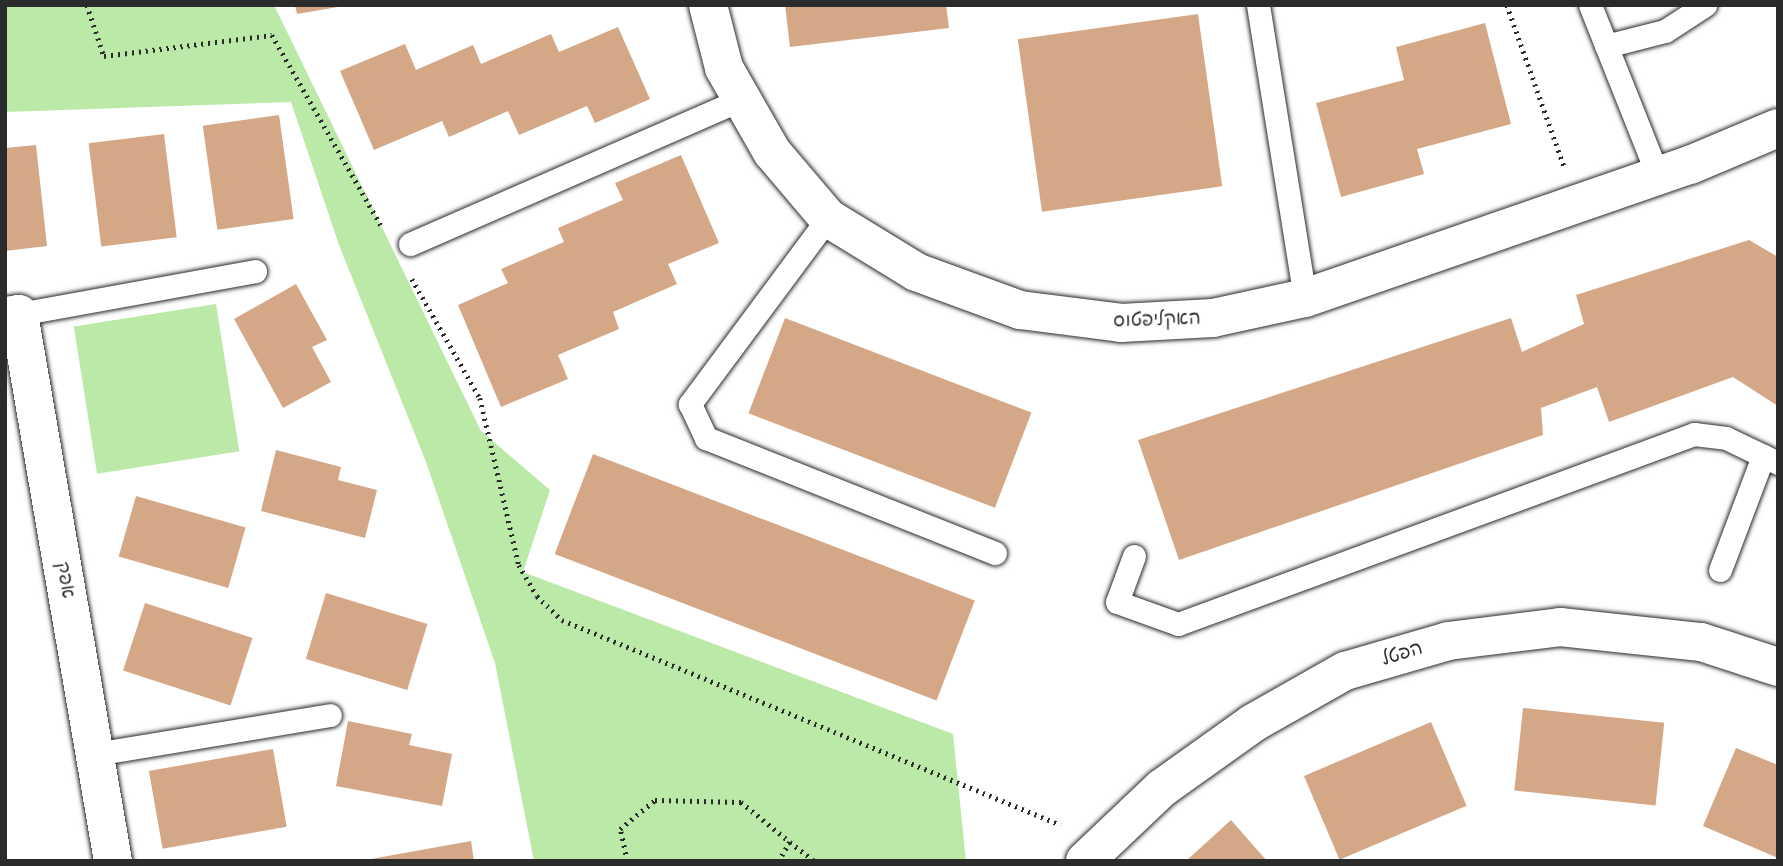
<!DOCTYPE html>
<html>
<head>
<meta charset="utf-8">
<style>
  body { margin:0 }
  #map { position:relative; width:1783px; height:866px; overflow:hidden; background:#fff; font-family:Pangolin,"Playpen Sans Hebrew",sans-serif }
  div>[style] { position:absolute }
  .green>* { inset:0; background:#bae9a8; transform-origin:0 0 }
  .building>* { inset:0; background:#d4a886; transform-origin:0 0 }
  .path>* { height:4.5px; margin-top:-2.25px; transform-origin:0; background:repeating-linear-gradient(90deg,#2b2b2b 0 2px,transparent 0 7px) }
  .roads { filter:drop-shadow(0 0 2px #2b2b2b) drop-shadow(0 0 2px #2b2b2b) }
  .lane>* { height:23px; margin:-11.5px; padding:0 11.5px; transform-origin:11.5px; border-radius:11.5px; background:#fff }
  .street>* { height:38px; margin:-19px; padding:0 19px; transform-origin:19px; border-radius:19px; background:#fff }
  span { translate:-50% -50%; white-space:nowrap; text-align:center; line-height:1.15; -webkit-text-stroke:7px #fff; paint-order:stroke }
  .street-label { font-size:19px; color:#2b2b2b }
  .frame { position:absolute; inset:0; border:7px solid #2b2b2b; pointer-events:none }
</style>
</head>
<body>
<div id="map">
  <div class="green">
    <i style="clip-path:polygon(5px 5px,274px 5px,481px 431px,550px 490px,523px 572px,953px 734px,966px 861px,534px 861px,495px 663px,426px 462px,339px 245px,291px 102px,5px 112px)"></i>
    <i style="left:216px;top:304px;width:149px;height:144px;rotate:81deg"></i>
  </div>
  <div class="building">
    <i style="clip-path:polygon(295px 5px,338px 5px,338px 7px,297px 14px)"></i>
    <i style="clip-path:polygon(785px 5px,946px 5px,949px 28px,790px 47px)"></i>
    <i style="left:1198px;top:14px;width:174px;height:182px;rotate:82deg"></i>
    <i style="clip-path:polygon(1485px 23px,1511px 124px,1417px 149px,1424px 174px,1341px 197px,1316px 103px,1404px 80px,1396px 47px)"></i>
    <i style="clip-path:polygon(618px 27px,650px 99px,595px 123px,587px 106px,519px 135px,508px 111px,449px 137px,442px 121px,374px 150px,340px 71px,405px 44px,416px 70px,473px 45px,481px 64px,551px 34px,559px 52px)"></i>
    <i style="left:279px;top:115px;width:105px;height:77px;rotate:82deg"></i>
    <i style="left:164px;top:134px;width:104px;height:76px;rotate:83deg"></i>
    <i style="clip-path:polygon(36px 145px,47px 246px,5px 251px,5px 148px)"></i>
    <i style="clip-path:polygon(681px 155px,719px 243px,668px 264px,677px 284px,613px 312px,619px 329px,558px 355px,568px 379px,501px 407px,458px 305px,508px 283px,501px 269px,564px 242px,558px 228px,623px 200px,615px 183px)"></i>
    <i style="clip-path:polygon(1749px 240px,1778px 257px,1778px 406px,1733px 377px,1609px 422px,1597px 387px,1541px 408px,1543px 435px,1179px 560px,1138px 440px,1511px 318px,1522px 352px,1584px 324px,1576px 295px)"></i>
    <i style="clip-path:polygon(296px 284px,327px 340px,312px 347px,331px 382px,283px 408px,234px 319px)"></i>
    <i style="left:785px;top:318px;width:264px;height:102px;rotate:21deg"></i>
    <i style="clip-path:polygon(276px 450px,341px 467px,338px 480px,377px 490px,365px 538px,261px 511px)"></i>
    <i style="left:593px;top:454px;width:409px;height:107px;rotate:21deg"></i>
    <i style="left:136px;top:496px;width:114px;height:63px;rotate:16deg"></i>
    <i style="left:326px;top:593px;width:106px;height:69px;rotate:17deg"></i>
    <i style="left:145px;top:603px;width:113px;height:71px;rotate:18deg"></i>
    <i style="left:1523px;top:708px;width:142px;height:83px;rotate:6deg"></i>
    <i style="clip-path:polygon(348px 721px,412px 734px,409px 745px,452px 754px,442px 806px,336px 786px)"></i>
    <i style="left:1431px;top:722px;width:91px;height:138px;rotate:67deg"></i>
    <i style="clip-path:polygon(1736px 748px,1778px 765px,1778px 858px,1703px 826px)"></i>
    <i style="left:273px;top:749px;width:79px;height:126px;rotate:80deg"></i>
    <i style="clip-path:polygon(1231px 820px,1267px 861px,1186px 861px)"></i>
    <i style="clip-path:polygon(471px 841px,474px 861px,371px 861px,371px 859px)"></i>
  </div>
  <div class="path">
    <i style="left:87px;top:5px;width:54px;rotate:71.6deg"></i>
    <i style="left:104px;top:56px;width:169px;rotate:-7.1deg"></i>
    <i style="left:272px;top:35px;width:219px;rotate:60.2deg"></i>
    <i style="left:1507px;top:5px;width:171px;rotate:70.5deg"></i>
    <i style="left:412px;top:279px;width:137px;rotate:60.3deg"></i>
    <i style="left:480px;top:398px;width:171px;rotate:76.9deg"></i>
    <i style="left:519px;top:565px;width:36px;rotate:60deg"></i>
    <i style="left:537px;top:596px;width:35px;rotate:44deg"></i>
    <i style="left:562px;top:620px;width:539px;rotate:22.33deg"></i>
    <i style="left:790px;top:842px;width:31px;rotate:38deg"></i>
    <i style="left:627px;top:861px;width:33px;rotate:-102deg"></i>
    <i style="left:620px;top:829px;width:45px;rotate:-39.6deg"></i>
    <i style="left:655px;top:800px;width:86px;rotate:1.3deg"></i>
    <i style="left:741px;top:802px;width:63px;rotate:39.2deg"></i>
    <i style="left:790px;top:842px;width:22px;rotate:120deg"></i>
  </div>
  <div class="roads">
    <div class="lane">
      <i style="left:1258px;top:5px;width:297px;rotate:80.9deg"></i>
      <i style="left:1590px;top:5px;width:184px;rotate:68.3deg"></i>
      <i style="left:1606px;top:46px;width:61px;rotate:-14.3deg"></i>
      <i style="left:1665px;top:31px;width:48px;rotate:-33deg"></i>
      <i style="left:828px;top:218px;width:232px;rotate:126.6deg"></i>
      <i style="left:690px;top:404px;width:38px;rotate:65deg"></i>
      <i style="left:706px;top:438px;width:311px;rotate:21.7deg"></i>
      <i style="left:410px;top:244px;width:362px;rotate:-23.6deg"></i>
      <i style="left:19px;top:314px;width:240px;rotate:-10.3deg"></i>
      <i style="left:1134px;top:556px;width:49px;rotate:110.3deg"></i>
      <i style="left:1117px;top:602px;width:65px;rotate:19.8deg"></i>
      <i style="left:1178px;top:624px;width:550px;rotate:-20.21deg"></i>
      <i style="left:1694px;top:434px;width:32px;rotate:7deg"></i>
      <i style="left:1726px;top:438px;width:58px;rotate:25.7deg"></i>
      <i style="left:1720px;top:570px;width:122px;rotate:-69.3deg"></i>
      <i style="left:95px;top:754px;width:238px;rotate:-9.4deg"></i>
    </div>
    <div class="street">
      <i style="left:708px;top:5px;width:65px;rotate:75.7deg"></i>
      <i style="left:724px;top:68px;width:97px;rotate:60.3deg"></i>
      <i style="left:772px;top:152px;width:87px;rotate:49.7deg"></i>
      <i style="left:828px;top:218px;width:103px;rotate:31.5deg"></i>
      <i style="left:916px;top:272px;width:111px;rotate:20.1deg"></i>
      <i style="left:1020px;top:310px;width:102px;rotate:7.3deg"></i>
      <i style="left:1121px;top:323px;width:92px;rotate:-3.1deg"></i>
      <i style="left:1213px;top:318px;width:94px;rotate:-12.3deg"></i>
      <i style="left:1305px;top:298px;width:407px;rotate:-19.1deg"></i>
      <i style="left:1690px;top:165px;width:95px;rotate:-22.8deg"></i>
      <i style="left:5px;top:316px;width:14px;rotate:-8deg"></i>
      <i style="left:19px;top:314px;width:555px;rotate:80.25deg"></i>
      <i style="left:1085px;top:861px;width:106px;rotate:-43.5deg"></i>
      <i style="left:1162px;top:788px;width:112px;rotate:-35.5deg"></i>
      <i style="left:1253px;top:723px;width:106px;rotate:-29.5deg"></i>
      <i style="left:1345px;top:671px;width:107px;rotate:-16.2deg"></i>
      <i style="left:1448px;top:641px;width:113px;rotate:-7.1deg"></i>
      <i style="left:1560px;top:627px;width:142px;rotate:6.1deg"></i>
      <i style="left:1701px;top:642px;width:81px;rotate:18deg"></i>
    </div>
  </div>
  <div class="street-label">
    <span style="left:1157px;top:320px;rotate:-2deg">האקליפטוס</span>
    <span style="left:65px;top:580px;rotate:80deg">אפק</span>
    <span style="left:1402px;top:654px;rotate:-17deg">הפטל</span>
  </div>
  <div class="frame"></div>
</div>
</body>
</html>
